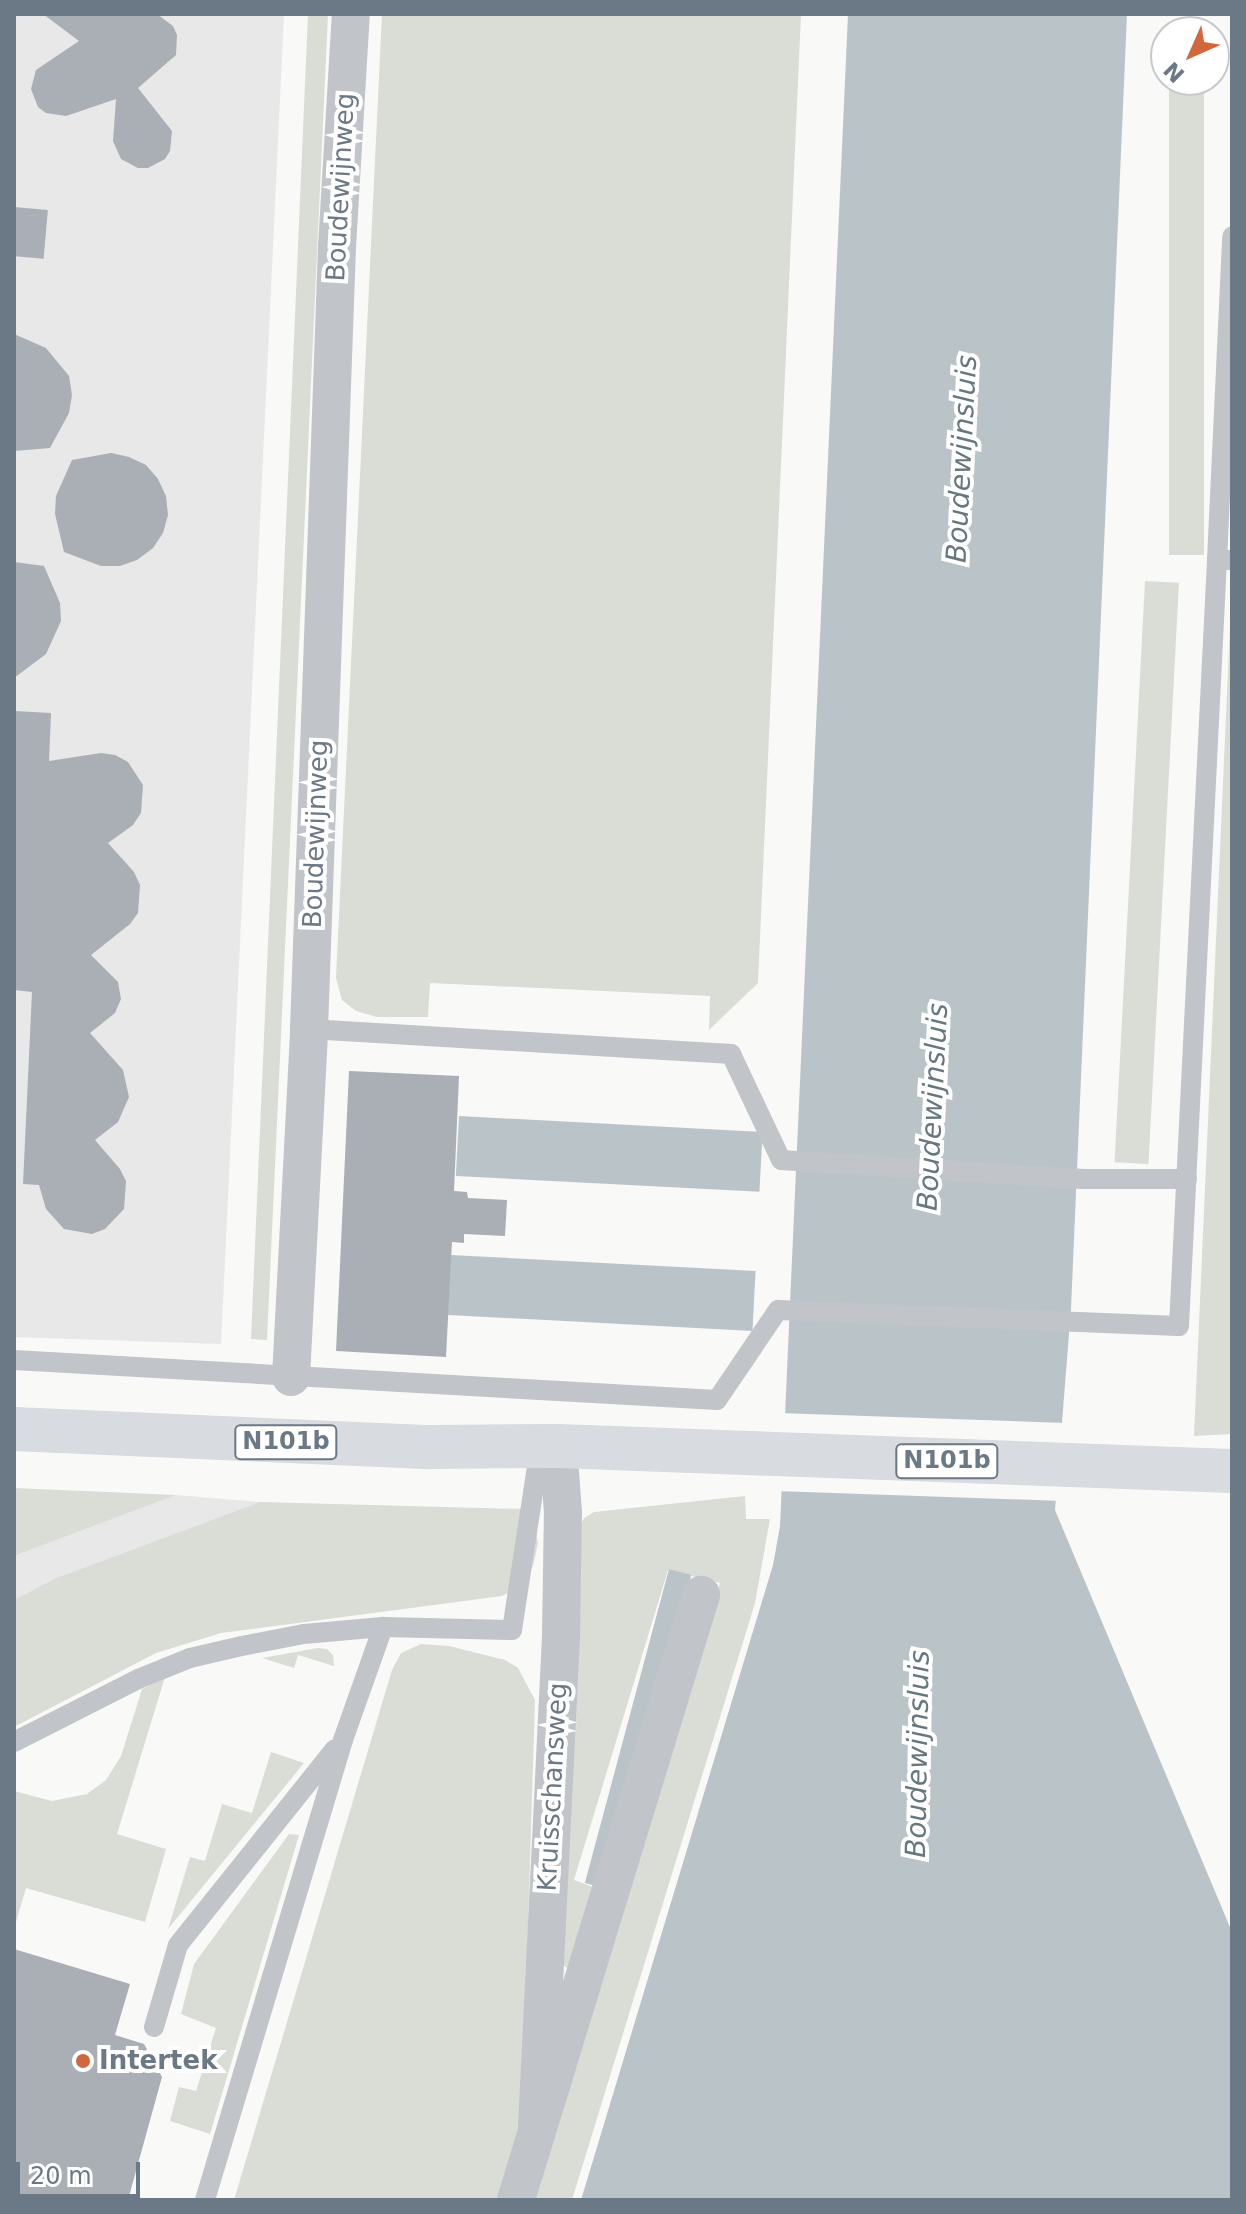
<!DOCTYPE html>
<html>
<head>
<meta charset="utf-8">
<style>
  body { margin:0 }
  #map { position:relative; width:1246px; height:2214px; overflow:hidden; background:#f9f9f7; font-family:"DejaVu Sans",sans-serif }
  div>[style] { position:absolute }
  .built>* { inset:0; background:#e7e8e7 }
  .green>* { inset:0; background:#d9ddd6; transform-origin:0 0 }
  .water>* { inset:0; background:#bac4c8; transform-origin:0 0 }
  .pier>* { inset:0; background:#f9f9f7; transform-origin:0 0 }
  .building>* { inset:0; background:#a9afb5; transform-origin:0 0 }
  .service>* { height:20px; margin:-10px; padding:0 10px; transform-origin:10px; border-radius:10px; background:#c1c4c8 }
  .minor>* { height:38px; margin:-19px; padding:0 19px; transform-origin:19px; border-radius:19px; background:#c1c4c8 }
  .primary>* { height:44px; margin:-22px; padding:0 22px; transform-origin:22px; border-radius:22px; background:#d8dbdf }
  .dots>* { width:22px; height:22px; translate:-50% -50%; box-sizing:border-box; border:4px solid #fff; border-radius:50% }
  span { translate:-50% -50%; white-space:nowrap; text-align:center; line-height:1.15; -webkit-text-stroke:8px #fff; paint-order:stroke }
  .shield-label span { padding:2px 6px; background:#fff; border:2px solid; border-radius:6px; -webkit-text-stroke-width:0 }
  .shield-label { font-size:24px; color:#6b7885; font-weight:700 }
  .street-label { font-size:26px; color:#6b7885 }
  .poi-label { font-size:26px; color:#6b7885; font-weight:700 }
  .left { translate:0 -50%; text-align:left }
  .water-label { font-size:28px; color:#67777f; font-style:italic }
  .frame { position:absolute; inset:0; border:16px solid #6b7885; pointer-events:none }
  .north { position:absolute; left:1150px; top:16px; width:80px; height:80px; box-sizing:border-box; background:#fff; border:2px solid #c4c9ce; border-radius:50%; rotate:225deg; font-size:22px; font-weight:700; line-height:32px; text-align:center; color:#6b7885 }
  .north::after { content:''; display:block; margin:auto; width:28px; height:36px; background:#d2673d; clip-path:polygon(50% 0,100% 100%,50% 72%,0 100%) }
  .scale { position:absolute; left:16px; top:2162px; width:124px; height:36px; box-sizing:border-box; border:4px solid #6b7885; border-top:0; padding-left:10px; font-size:24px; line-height:28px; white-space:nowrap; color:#6b7885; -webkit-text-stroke:6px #fff; paint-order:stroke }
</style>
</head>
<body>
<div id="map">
  <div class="built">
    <i style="clip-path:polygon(14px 14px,284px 14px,221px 1344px,14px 1337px)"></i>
    <i style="clip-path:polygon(176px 1495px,260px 1502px,56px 1578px,14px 1600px,14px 1556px)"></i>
  </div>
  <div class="green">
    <i style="clip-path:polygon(308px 14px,328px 14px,267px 1340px,251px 1339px)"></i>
    <i style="clip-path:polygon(382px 14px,801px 14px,758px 983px,709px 1030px,710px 996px,430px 983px,428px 1017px,377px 1017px,356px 1011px,342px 1000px,336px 978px)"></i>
    <i style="left:1169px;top:80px;width:35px;height:475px"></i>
    <i style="left:1145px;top:581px;width:34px;height:582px;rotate:3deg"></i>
    <i style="clip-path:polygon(1231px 603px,1232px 1434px,1194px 1436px)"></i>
    <i style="clip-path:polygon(14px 1488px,176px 1495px,14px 1556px)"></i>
    <i style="clip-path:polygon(745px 1496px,746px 1519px,770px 1519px,755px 1603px,572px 2200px,536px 2200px,720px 1583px,668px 1570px,574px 1880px,596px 1888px,570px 1969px,562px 1965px,577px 1533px,584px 1518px,594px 1512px)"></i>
    <i style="clip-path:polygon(260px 1502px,524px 1509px,534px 1522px,538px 1543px,533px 1566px,519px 1587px,502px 1596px,221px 1633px,156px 1653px,14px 1727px,14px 1600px,56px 1578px)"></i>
    <i style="clip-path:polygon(421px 1644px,449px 1646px,505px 1660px,518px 1668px,535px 1700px,522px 2119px,499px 2200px,234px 2200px,392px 1670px,401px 1653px)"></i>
    <i style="clip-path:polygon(318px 1648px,327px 1649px,333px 1655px,334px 1666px,298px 1655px,294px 1668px,262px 1658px)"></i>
    <i style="clip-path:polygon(165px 1677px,117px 1834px,166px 1849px,145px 1922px,26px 1888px,14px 1929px,14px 1791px,52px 1801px,87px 1794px,106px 1780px,121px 1756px,142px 1689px)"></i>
    <i style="clip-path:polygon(271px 1752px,304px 1763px,168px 1929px,190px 1857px,205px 1861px,222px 1804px,252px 1813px)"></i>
    <i style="clip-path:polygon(289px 1834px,299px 1835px,210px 2134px,170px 2121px,179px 2087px,196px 2091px,216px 2028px,181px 2014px,194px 1964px)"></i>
  </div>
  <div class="water">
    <i style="clip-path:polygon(848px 14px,1127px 14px,1071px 1309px,1055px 1510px,1232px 1932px,1232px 2200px,581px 2200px,773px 1565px,780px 1526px)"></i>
    <i style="left:459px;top:1116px;width:304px;height:60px;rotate:3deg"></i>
    <i style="left:451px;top:1255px;width:305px;height:60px;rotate:3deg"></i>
    <i style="left:669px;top:1569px;width:23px;height:325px;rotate:15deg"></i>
  </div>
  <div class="pier">
    <i style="left:779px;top:1413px;width:287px;height:78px;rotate:2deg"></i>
  </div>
  <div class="building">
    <i style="clip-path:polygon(43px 14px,157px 14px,173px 26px,177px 35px,176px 55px,138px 88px,172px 131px,170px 151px,165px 159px,148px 168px,138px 168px,121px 159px,113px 141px,116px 99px,66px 116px,46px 113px,38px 107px,31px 89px,36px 70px,79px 41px)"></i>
    <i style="left:14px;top:207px;width:34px;height:49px;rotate:5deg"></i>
    <i style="clip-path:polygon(14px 334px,46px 348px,69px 376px,72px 395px,69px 413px,50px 448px,14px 451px)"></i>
    <i style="clip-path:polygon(111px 453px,129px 457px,146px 465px,158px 479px,166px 496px,168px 515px,163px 533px,153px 548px,137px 560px,120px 566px,101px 566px,64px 552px,55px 514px,56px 496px,72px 460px)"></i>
    <i style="clip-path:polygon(14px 562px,44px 566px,60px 603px,61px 621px,46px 654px,14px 678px)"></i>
    <i style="clip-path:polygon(14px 711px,51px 713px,49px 761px,101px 753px,115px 755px,128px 762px,143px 785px,141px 813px,133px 825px,108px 843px,134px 872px,140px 885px,138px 913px,130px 924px,91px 955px,118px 982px,121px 999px,115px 1013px,90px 1033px,123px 1070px,129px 1097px,118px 1122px,95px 1140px,120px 1169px,126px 1181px,124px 1209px,105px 1229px,92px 1234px,64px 1229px,46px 1209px,39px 1185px,23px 1184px,32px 992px,14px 990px)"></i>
    <i style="clip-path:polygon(349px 1071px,459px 1076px,454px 1191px,467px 1192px,468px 1198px,507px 1200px,505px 1236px,464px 1234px,464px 1243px,452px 1242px,446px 1357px,336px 1351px)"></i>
    <i style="clip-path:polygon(14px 1949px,130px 1984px,115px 2035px,144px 2044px,162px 2077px,128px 2200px,14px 2200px)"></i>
  </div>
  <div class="service">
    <i style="left:1217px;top:560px;width:324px;rotate:-87.3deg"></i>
    <i style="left:309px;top:1029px;width:423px;rotate:3.4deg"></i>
    <i style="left:731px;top:1054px;width:117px;rotate:64.7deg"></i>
    <i style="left:781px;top:1160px;width:303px;rotate:3.6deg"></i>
    <i style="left:1083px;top:1179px;width:104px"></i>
    <i style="left:14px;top:1360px;width:704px;rotate:3.26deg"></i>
    <i style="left:717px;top:1400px;width:109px;rotate:-55.9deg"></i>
    <i style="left:778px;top:1310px;width:401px;rotate:2.3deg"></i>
    <i style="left:1179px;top:1326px;width:767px;rotate:-87.16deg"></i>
    <i style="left:1217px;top:560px;width:15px"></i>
    <i style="left:14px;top:1742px;width:139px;rotate:-26.9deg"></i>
    <i style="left:138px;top:1679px;width:56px;rotate:-22deg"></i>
    <i style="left:190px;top:1658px;width:53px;rotate:-13deg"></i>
    <i style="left:242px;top:1646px;width:63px;rotate:-11deg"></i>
    <i style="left:304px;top:1634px;width:79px;rotate:-5.1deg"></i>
    <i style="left:383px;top:1627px;width:129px;rotate:1.3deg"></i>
    <i style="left:512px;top:1630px;width:186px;rotate:-81.3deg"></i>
    <i style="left:154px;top:2027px;width:85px;rotate:-73.7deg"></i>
    <i style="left:178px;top:1945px;width:251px;rotate:-51.3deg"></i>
    <i style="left:205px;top:2200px;width:480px;rotate:-73.3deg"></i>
    <i style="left:343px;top:1740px;width:120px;rotate:-70.5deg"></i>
  </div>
  <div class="minor">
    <i style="left:291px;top:1377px;width:348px;rotate:-87deg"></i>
    <i style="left:309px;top:1029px;width:783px;rotate:-87.95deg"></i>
    <i style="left:337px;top:247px;width:233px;rotate:-86.6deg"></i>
    <i style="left:537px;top:2127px;width:493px;rotate:-87.2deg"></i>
    <i style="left:561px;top:1635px;width:123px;rotate:-89.1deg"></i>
    <i style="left:563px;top:1512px;width:66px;rotate:-94.3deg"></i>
    <i style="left:516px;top:2200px;width:633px;rotate:-73deg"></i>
  </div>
  <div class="primary">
    <i style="left:14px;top:1429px;width:417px;rotate:2.5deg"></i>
    <i style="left:431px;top:1447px;width:127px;rotate:-0.5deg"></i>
    <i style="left:558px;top:1446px;width:674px;rotate:2.12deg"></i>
  </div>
  <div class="dots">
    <i style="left:83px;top:2061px;background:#d2673d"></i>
  </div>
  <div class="shield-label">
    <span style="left:286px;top:1442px">N101b</span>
    <span style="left:947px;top:1461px">N101b</span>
  </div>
  <div class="street-label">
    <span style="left:341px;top:187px;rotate:-87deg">Boudewijnweg</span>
    <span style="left:316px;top:834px;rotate:-88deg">Boudewijnweg</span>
    <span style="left:553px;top:1787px;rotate:-87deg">Kruisschansweg</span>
  </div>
  <div class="poi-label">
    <span class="left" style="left:99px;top:2061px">Intertek</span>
  </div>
  <div class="water-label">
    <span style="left:962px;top:459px;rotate:-87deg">Boudewijnsluis</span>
    <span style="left:933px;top:1107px;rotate:-87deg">Boudewijnsluis</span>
    <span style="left:918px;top:1754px;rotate:-89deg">Boudewijnsluis</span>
  </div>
  <div class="frame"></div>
  <div class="north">N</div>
  <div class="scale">20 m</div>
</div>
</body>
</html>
